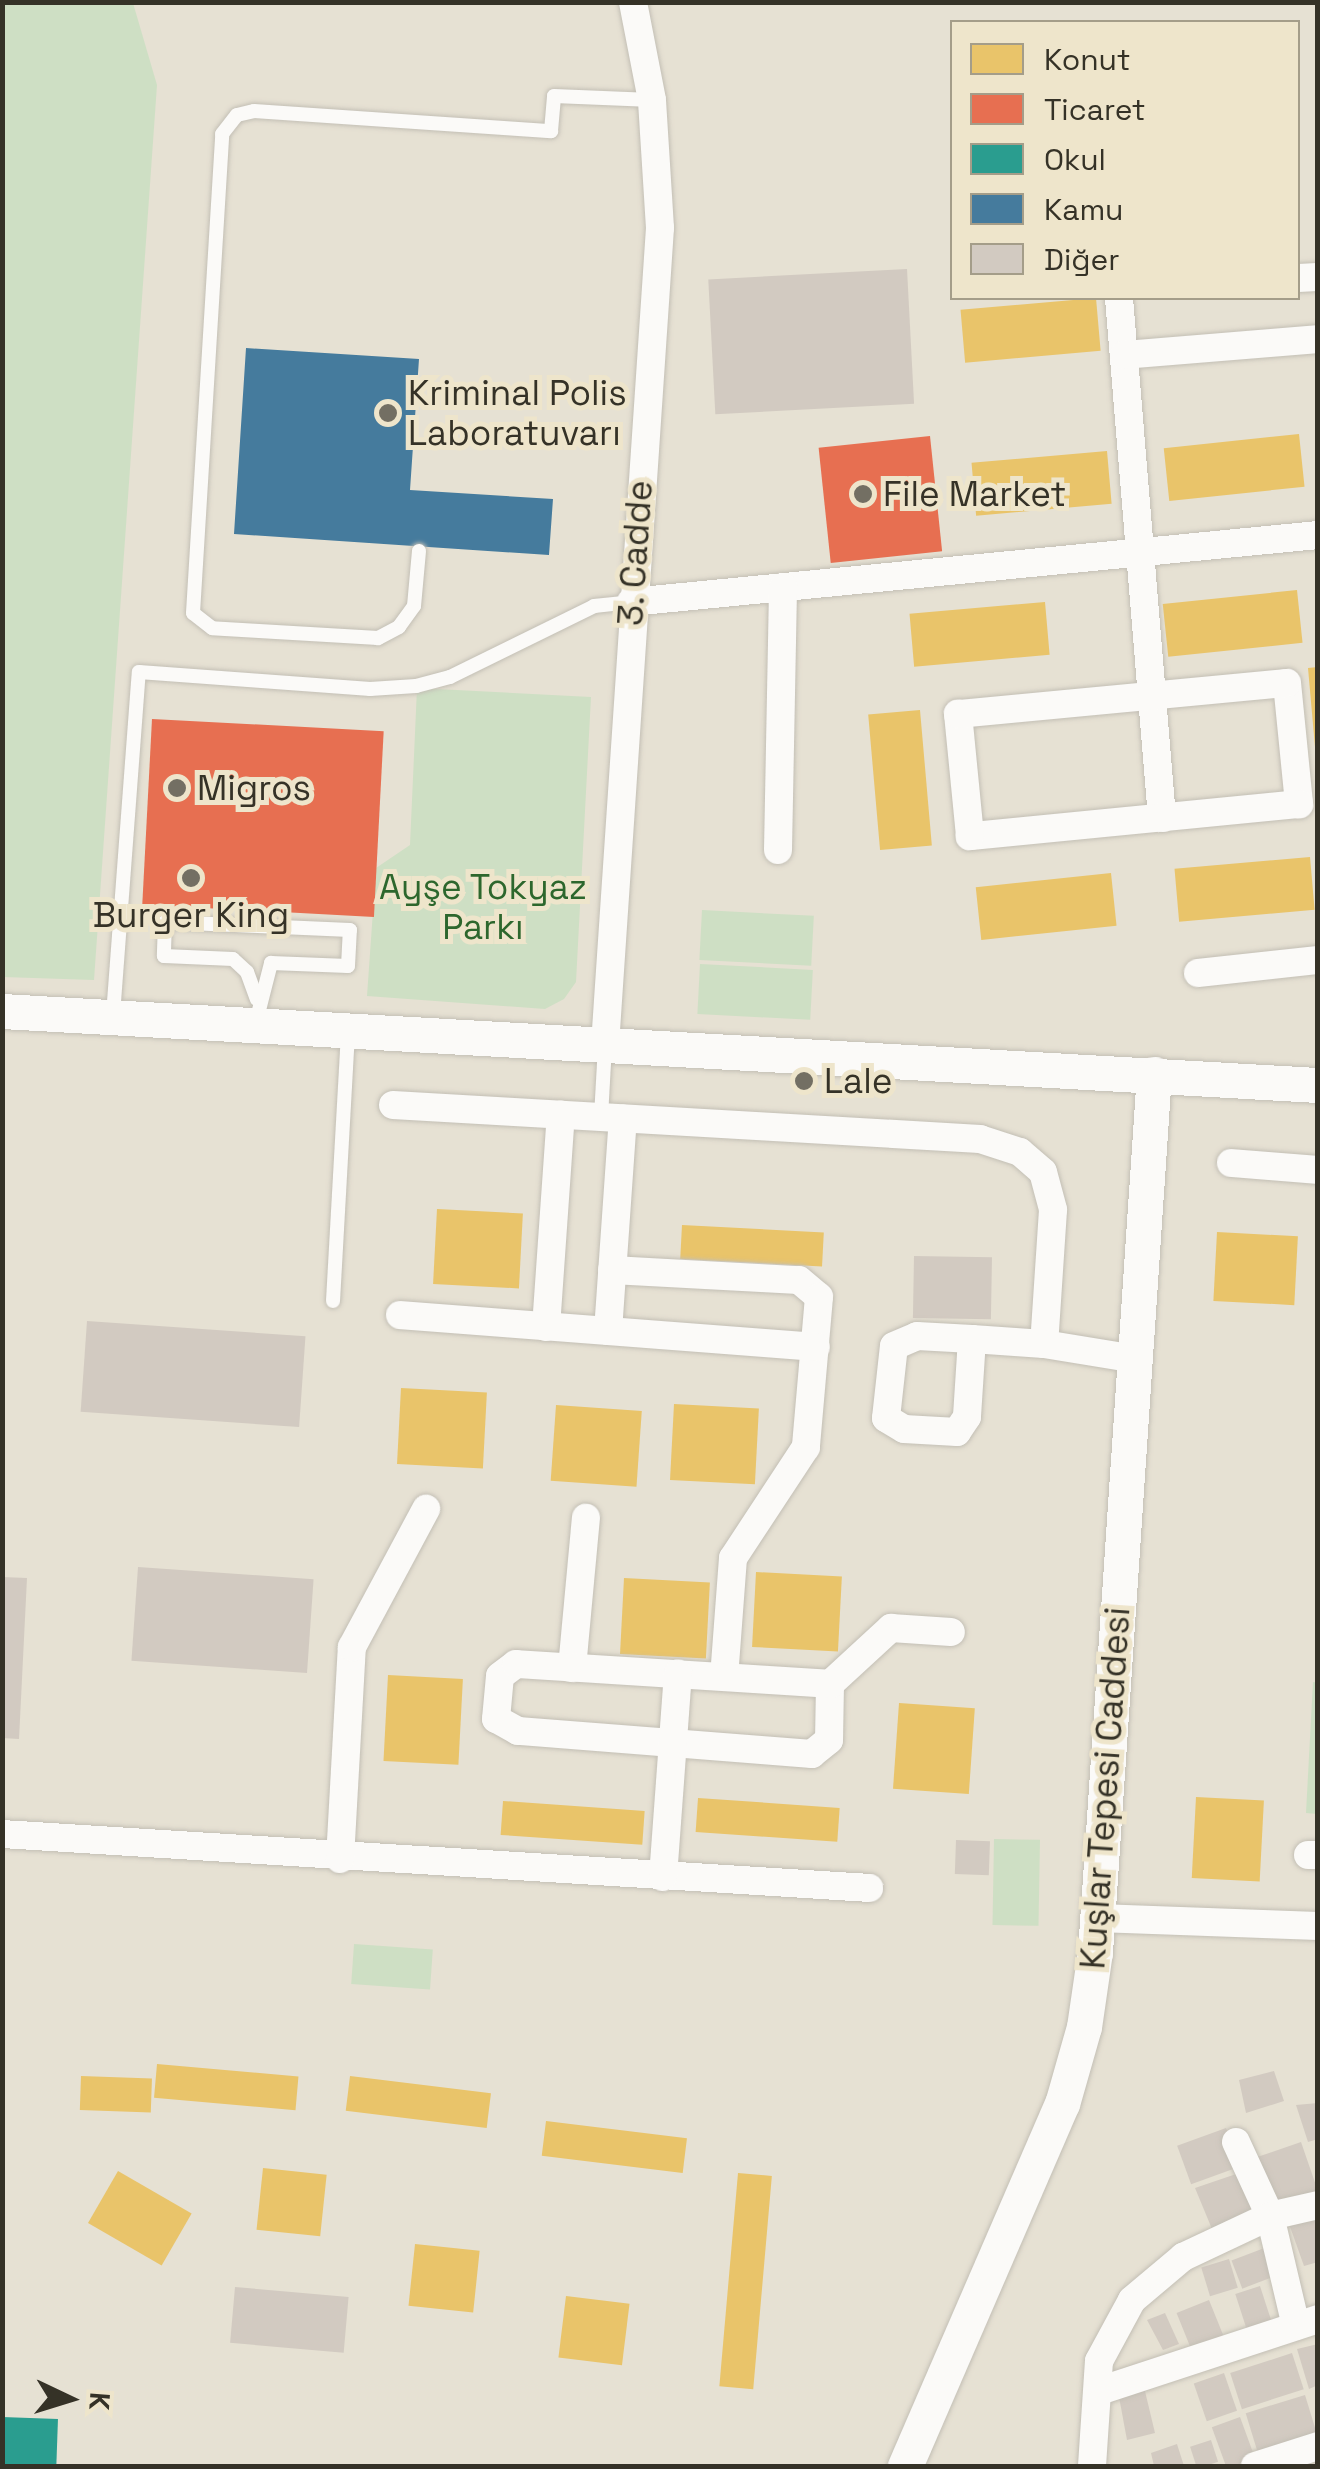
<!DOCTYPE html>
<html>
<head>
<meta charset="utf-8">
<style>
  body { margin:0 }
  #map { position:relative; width:1320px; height:2469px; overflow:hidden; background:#e6e1d3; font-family:"Space Grotesk",sans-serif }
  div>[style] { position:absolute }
  .green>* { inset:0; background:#cedfc4; transform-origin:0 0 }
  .homes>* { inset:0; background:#e9c46a; transform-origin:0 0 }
  .shops>* { inset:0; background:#e76f51; transform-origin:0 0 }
  .schools>* { inset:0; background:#2a9d8f; transform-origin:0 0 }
  .public>* { inset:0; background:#457b9d }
  .building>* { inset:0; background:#d2cac1; transform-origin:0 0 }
  .roads { filter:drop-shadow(0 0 2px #c3bfb5) drop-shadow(0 0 2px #c3bfb5) }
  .service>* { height:14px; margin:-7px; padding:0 7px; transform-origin:7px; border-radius:7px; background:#fbfaf8 }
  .minor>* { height:28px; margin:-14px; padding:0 14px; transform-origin:14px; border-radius:14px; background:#fbfaf8 }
  .tertiary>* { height:35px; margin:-17.5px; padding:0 17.5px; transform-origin:17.5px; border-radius:17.5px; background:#fbfaf8 }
  .dots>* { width:28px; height:28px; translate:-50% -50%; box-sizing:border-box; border:5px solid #eee5cb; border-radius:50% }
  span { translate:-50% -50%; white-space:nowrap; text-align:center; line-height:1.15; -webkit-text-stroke:10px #eee5cb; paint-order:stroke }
  .poi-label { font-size:35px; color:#353227 }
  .left { translate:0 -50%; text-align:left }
  .street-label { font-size:35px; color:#353227 }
  .park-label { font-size:35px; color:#2d672d }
  .frame { position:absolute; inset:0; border:5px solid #353227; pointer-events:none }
  .legend { position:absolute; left:950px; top:20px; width:350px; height:280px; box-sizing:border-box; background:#eee5cb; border:2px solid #a49d89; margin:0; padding:12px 18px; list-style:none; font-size:30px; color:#353227 }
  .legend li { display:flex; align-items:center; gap:20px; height:50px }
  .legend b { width:50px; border:2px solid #a49d89 }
  .north { position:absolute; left:20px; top:2349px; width:100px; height:100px; -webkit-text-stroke:8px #eee5cb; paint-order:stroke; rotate:94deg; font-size:28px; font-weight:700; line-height:40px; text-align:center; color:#353227 }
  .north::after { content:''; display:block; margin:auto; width:35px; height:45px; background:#353227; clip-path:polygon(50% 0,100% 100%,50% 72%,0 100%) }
</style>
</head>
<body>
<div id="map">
  <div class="green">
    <i style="clip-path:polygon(3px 2px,133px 3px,157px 85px,94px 980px,3px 977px)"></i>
    <i style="clip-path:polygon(417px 688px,591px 697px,576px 982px,564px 999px,545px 1009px,367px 996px,376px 868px,410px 845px)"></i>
    <i style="left:702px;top:910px;width:112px;height:50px;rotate:3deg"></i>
    <i style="left:700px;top:964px;width:113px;height:50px;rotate:3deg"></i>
    <i style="clip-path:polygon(1313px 1682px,1318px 1683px,1317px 1814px,1306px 1813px)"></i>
    <i style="left:994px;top:1839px;width:46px;height:86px;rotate:1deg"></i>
    <i style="left:354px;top:1944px;width:79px;height:40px;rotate:4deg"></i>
  </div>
  <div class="homes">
    <i style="left:1096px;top:298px;width:53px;height:136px;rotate:85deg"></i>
    <i style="left:1299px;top:434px;width:53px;height:136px;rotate:84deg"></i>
    <i style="left:1107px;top:451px;width:53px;height:136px;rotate:85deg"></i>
    <i style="left:1297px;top:590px;width:53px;height:135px;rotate:84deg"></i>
    <i style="left:1045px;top:602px;width:53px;height:136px;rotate:85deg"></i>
    <i style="clip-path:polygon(1318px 667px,1318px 747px,1315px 747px,1308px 668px)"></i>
    <i style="left:920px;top:710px;width:136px;height:52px;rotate:85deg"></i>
    <i style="left:1310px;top:857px;width:53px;height:136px;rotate:85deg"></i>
    <i style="left:1111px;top:873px;width:53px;height:136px;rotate:84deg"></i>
    <i style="left:437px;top:1209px;width:86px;height:75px;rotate:3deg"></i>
    <i style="left:682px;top:1225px;width:142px;height:34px;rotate:3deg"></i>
    <i style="left:1217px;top:1232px;width:81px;height:69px;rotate:3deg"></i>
    <i style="left:401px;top:1388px;width:86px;height:76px;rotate:3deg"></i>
    <i style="left:674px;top:1404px;width:85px;height:76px;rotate:3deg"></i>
    <i style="left:556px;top:1405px;width:86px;height:76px;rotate:4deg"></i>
    <i style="left:756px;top:1572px;width:86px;height:75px;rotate:3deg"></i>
    <i style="left:624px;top:1578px;width:86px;height:76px;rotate:3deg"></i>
    <i style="left:388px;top:1675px;width:75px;height:86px;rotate:3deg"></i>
    <i style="left:899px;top:1703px;width:76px;height:86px;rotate:4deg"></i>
    <i style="left:1196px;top:1797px;width:68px;height:81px;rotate:3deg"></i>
    <i style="left:698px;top:1798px;width:142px;height:34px;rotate:4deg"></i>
    <i style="left:503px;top:1801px;width:142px;height:34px;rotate:4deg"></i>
    <i style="left:157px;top:2064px;width:142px;height:34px;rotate:5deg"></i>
    <i style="left:81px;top:2076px;width:71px;height:34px;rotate:2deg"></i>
    <i style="left:350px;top:2076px;width:142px;height:35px;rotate:7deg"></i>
    <i style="left:546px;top:2121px;width:142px;height:35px;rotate:7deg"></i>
    <i style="left:263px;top:2168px;width:64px;height:62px;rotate:6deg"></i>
    <i style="left:118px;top:2171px;width:85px;height:60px;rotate:30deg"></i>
    <i style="left:738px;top:2173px;width:34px;height:214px;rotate:5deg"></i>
    <i style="left:415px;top:2244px;width:65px;height:62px;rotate:6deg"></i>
    <i style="left:566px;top:2296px;width:64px;height:62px;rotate:7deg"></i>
  </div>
  <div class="shops">
    <i style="left:930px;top:436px;width:116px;height:112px;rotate:84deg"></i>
    <i style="left:152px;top:719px;width:232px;height:186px;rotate:3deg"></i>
  </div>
  <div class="schools">
    <i style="left:2px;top:2417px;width:56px;height:49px;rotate:2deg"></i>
  </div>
  <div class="public">
    <i style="clip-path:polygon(246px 348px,419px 359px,410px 490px,553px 499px,549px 555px,234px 534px)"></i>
  </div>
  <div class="building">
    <i style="left:907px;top:269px;width:135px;height:199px;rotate:87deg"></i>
    <i style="left:914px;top:1256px;width:78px;height:62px;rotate:1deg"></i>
    <i style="left:87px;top:1321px;width:219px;height:91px;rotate:4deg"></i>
    <i style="left:138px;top:1567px;width:176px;height:94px;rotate:4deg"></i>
    <i style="clip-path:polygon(2px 1577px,27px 1578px,19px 1739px,2px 1738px)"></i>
    <i style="left:956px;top:1840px;width:34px;height:34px;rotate:2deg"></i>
    <i style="clip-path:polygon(1274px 2071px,1284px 2101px,1246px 2113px,1239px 2080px)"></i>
    <i style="clip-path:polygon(1318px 2103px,1318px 2139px,1308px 2142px,1296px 2105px)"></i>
    <i style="left:1226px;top:2128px;width:41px;height:52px;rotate:70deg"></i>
    <i style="left:1301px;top:2142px;width:53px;height:47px;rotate:71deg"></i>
    <i style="clip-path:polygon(1242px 2172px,1256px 2208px,1212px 2229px,1195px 2188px)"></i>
    <i style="clip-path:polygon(1318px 2213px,1318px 2262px,1304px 2266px,1288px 2221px)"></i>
    <i style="left:1267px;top:2247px;width:30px;height:38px;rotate:69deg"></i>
    <i style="left:1229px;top:2259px;width:30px;height:29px;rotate:73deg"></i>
    <i style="left:1260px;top:2286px;width:39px;height:26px;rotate:72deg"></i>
    <i style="left:235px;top:2287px;width:114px;height:56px;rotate:5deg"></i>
    <i style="left:1209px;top:2300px;width:38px;height:35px;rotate:68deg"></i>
    <i style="clip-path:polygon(1165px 2313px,1179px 2344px,1163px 2350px,1147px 2320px)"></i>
    <i style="clip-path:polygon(1318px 2344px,1318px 2385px,1309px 2389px,1297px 2349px)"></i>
    <i style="left:1292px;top:2353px;width:38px;height:65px;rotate:72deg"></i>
    <i style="left:1224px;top:2373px;width:40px;height:32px;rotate:71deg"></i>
    <i style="clip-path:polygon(1144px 2387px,1155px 2433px,1127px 2440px,1119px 2397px)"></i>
    <i style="left:1305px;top:2395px;width:44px;height:62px;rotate:73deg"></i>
    <i style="left:1240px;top:2417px;width:44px;height:30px;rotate:70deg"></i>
    <i style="left:1211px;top:2440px;width:23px;height:22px;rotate:72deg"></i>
    <i style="clip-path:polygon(1177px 2444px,1184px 2466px,1154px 2466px,1151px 2453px)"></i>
  </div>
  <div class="roads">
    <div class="service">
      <i style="left:419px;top:551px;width:55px;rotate:95.2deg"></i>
      <i style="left:414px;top:606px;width:26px;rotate:126deg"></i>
      <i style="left:399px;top:627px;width:24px;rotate:152deg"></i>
      <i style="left:378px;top:638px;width:166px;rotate:-176.6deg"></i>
      <i style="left:212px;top:628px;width:24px;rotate:-142deg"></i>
      <i style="left:193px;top:613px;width:480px;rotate:-86.5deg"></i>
      <i style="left:222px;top:134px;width:24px;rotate:-52deg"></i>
      <i style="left:237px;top:115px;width:17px;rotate:-13deg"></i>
      <i style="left:254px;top:111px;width:298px;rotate:3.9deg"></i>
      <i style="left:551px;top:131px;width:35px;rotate:-85deg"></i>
      <i style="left:554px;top:96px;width:98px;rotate:2.3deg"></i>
      <i style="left:113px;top:1015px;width:344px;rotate:-85.7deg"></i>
      <i style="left:139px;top:672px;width:232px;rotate:4.2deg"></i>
      <i style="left:370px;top:689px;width:46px;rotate:-3.7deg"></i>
      <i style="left:416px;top:686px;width:35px;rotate:-15deg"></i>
      <i style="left:450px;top:677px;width:161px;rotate:-26.2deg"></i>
      <i style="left:594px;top:606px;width:37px;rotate:-6deg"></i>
      <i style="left:256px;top:1022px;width:61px;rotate:-75.7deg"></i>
      <i style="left:271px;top:963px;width:77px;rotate:2.2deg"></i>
      <i style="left:348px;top:966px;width:36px;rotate:-87deg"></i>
      <i style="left:350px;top:930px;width:185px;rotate:-177.5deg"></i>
      <i style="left:165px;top:922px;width:34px;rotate:92deg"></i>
      <i style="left:164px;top:956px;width:69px;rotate:2.5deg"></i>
      <i style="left:233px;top:959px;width:19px;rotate:43deg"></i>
      <i style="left:247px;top:972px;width:29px;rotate:70deg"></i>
      <i style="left:601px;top:1117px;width:72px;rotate:-86.8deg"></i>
      <i style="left:333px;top:1301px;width:268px;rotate:-86.8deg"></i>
    </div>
    <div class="minor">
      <i style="left:1298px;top:278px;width:20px;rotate:-3deg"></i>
      <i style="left:1119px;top:298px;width:522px;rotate:85.27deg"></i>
      <i style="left:1124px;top:355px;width:195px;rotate:-4.7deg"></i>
      <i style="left:631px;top:602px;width:690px;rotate:-5.57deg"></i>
      <i style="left:1287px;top:683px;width:122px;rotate:84.3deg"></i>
      <i style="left:1299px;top:804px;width:331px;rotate:174.4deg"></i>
      <i style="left:970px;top:836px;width:123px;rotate:-95.6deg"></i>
      <i style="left:958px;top:714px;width:330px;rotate:-5.4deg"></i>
      <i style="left:778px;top:850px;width:263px;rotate:-88.9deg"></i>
      <i style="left:1198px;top:973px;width:121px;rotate:-6.2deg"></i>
      <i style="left:605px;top:1045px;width:819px;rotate:-86.15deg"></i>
      <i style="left:660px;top:228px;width:128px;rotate:-93.6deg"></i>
      <i style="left:652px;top:100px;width:100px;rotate:-101deg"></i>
      <i style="left:393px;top:1105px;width:588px;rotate:3.31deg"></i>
      <i style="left:980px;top:1139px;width:42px;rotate:18deg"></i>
      <i style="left:1020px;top:1152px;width:30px;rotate:41deg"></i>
      <i style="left:1043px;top:1172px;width:39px;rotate:75deg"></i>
      <i style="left:1053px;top:1210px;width:134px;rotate:93.8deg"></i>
      <i style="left:1231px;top:1163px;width:87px;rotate:4.6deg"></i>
      <i style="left:612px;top:1270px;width:187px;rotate:3.1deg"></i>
      <i style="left:799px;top:1280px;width:26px;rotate:40deg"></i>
      <i style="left:819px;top:1297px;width:151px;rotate:95deg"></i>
      <i style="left:806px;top:1447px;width:133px;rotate:123.3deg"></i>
      <i style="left:733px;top:1558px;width:119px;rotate:94.3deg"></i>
      <i style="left:400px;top:1315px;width:417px;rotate:4.4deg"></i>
      <i style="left:546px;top:1327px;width:213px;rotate:-86deg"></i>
      <i style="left:608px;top:1331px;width:213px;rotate:-86deg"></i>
      <i style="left:972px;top:1339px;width:78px;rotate:93.7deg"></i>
      <i style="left:967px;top:1417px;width:18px;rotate:124deg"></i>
      <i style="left:957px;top:1432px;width:53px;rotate:-176.8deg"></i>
      <i style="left:904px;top:1429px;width:21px;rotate:-149deg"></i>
      <i style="left:886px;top:1418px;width:72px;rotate:-83.7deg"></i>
      <i style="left:894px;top:1346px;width:25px;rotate:-23deg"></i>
      <i style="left:917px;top:1336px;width:55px;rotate:3.1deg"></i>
      <i style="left:972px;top:1339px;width:72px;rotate:4deg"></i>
      <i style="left:1044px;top:1344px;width:93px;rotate:9.3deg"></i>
      <i style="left:572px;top:1668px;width:151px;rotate:-84.7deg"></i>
      <i style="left:830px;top:1684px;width:56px;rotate:91deg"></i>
      <i style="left:829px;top:1740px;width:22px;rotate:141deg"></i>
      <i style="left:812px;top:1754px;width:295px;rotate:-175.5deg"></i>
      <i style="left:518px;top:1731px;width:25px;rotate:-151deg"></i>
      <i style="left:496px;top:1719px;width:43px;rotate:-84.7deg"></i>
      <i style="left:500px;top:1676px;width:20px;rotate:-37deg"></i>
      <i style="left:516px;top:1664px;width:315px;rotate:3.6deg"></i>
      <i style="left:830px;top:1684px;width:83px;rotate:-42.6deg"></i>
      <i style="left:891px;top:1628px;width:60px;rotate:3.8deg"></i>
      <i style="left:2px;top:1834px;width:869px;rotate:3.56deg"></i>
      <i style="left:1308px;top:1855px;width:10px"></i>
      <i style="left:340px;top:1859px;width:212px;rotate:-86.8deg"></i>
      <i style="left:352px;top:1647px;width:157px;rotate:-61.8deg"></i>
      <i style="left:663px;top:1877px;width:204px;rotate:-85.8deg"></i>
      <i style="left:1098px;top:1918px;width:220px;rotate:2.1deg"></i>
      <i style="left:1236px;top:2142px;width:81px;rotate:65.3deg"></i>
      <i style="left:1270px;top:2216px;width:113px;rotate:76.7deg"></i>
      <i style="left:1099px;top:2391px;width:231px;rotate:-18.2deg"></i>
      <i style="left:1092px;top:2466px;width:105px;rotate:-86.2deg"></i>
      <i style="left:1099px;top:2361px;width:69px;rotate:-61.6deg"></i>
      <i style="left:1132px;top:2300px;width:67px;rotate:-40.1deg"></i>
      <i style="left:1183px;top:2257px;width:96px;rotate:-25.2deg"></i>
      <i style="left:1270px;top:2216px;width:49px;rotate:-12.9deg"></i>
      <i style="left:1255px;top:2466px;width:66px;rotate:-17.6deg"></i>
    </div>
    <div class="tertiary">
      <i style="left:2px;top:1011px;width:1318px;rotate:3.22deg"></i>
      <i style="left:905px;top:2466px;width:395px;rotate:-66.6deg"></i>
      <i style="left:1062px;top:2104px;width:80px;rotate:-74.1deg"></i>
      <i style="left:1084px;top:2027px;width:76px;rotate:-81.7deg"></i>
      <i style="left:1095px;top:1952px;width:880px;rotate:-86.16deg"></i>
    </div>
  </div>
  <div class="dots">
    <i style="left:388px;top:413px;background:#736f63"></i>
    <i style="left:863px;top:494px;background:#736f63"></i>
    <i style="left:177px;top:788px;background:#736f63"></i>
    <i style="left:191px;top:878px;background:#736f63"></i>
    <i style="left:804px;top:1081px;background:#736f63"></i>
  </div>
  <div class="poi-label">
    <span class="left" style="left:408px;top:413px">Kriminal Polis<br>Laboratuvarı</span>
    <span class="left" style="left:883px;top:494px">File Market</span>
    <span class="left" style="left:197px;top:788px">Migros</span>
    <span style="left:191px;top:915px">Burger King</span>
    <span class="left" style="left:824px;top:1081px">Lale</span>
  </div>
  <div class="street-label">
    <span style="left:635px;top:553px;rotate:-86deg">3. Cadde</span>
    <span style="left:1105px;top:1788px;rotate:-86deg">Kuşlar Tepesi Caddesi</span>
  </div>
  <div class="park-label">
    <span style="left:483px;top:907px">Ayşe Tokyaz<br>Parkı</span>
  </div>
  <div class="frame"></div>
  <ul class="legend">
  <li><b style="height:28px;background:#e9c46a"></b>Konut</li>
  <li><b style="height:28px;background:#e76f51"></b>Ticaret</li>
  <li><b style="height:28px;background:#2a9d8f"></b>Okul</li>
  <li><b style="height:28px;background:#457b9d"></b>Kamu</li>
  <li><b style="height:28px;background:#d2cac1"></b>Diğer</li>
  </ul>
  <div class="north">K</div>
</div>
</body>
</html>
